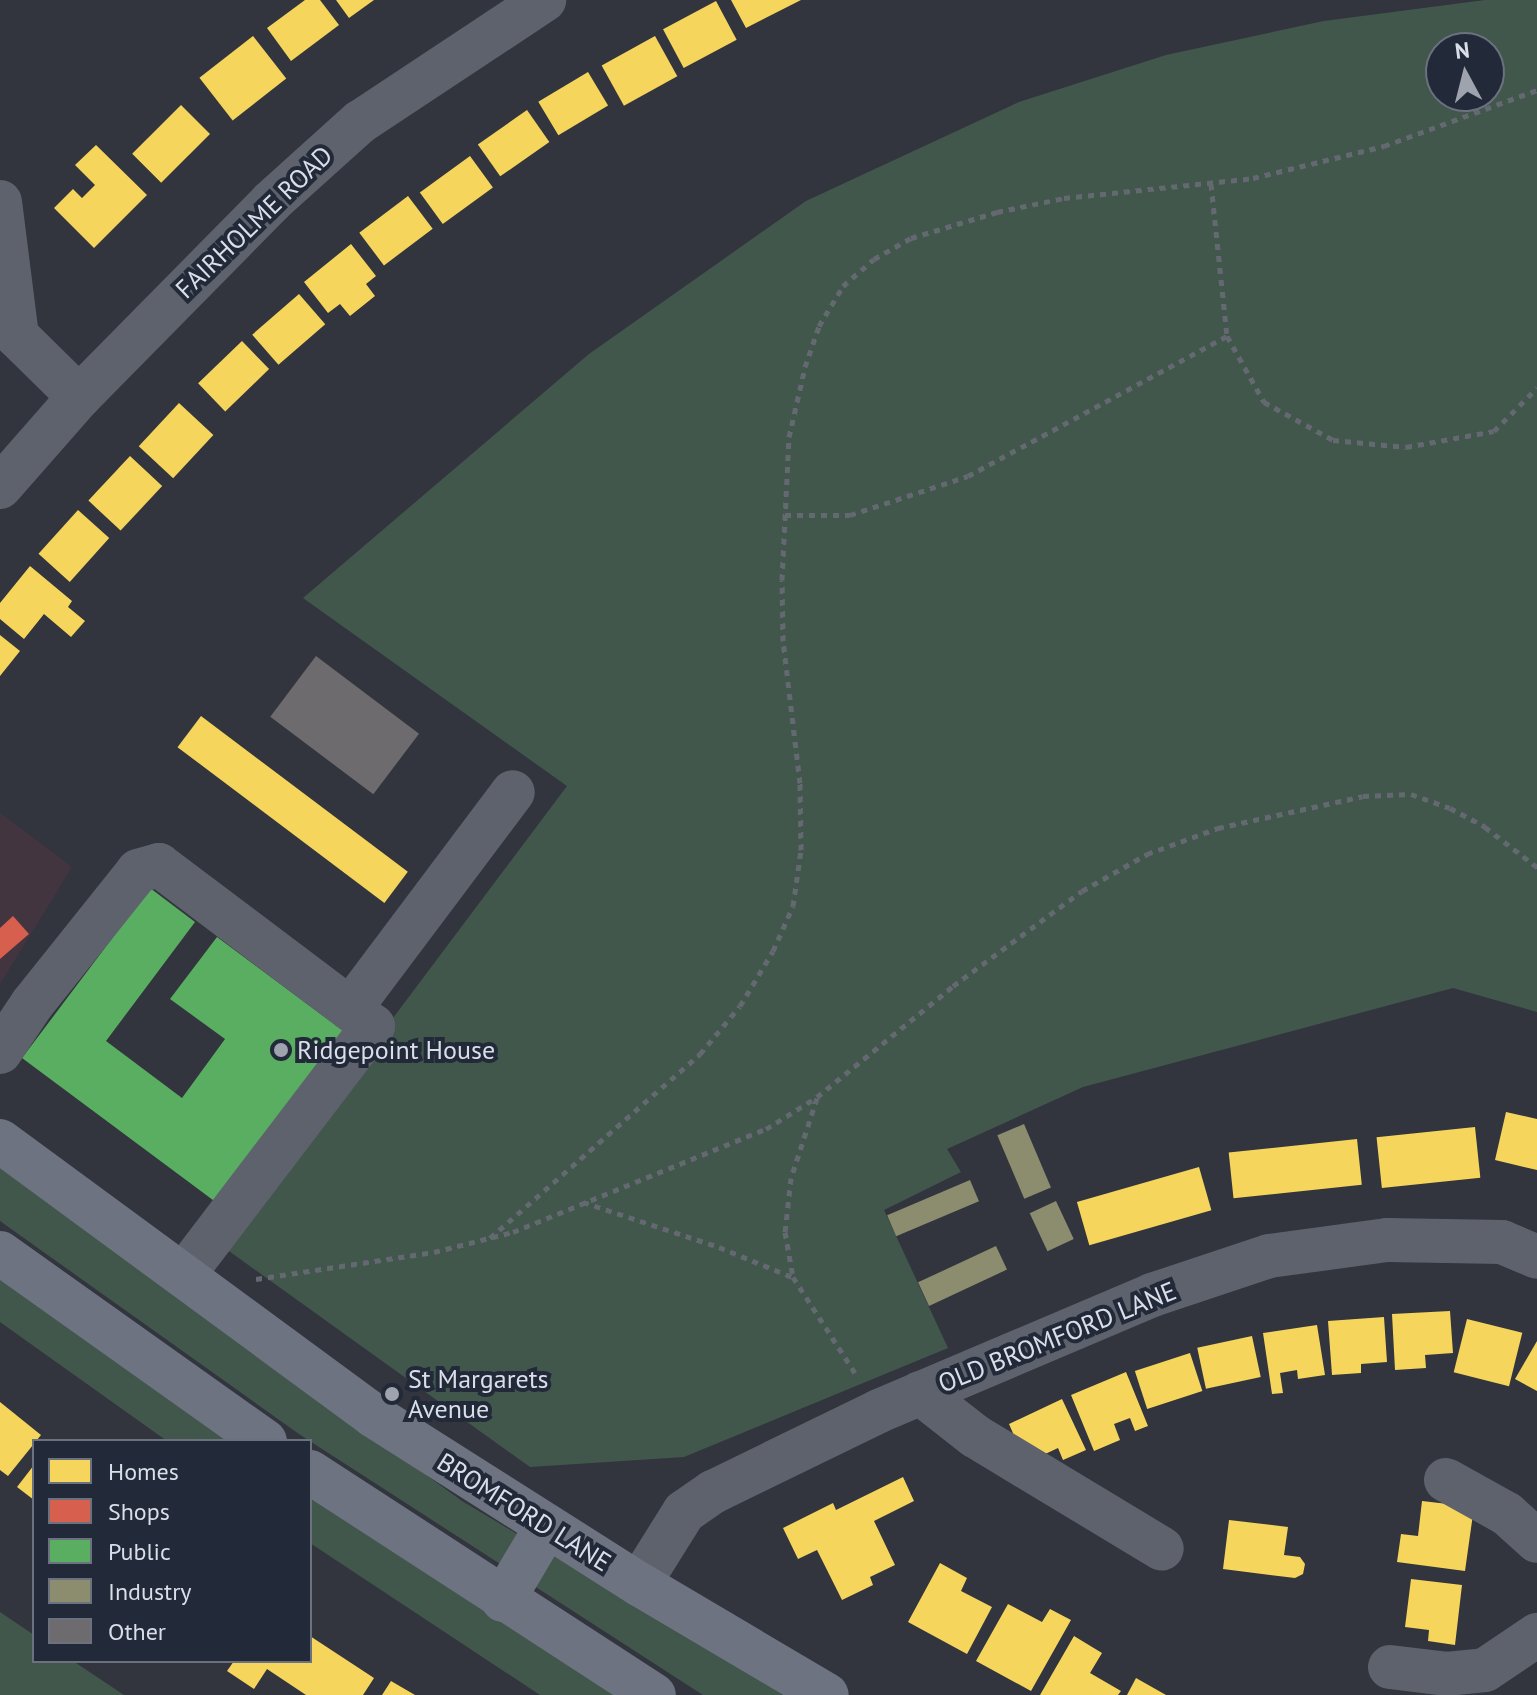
<!DOCTYPE html>
<html>
<head>
<meta charset="utf-8">
<style>
  body { margin:0 }
  #map { position:relative; width:1537px; height:1695px; overflow:hidden; background:#32353e; font-family:"PT Sans",sans-serif }
  div>[style] { position:absolute }
  .commercial>* { inset:0; background:#433540 }
  .green>* { inset:0; background:#42574c }
  .homes>* { inset:0; background:#f6d55c; transform-origin:0 0 }
  .shops>* { inset:0; background:#d6604d }
  .public>* { inset:0; background:#5aae61 }
  .industry>* { inset:0; background:#8c8c6e; transform-origin:0 0 }
  .building>* { inset:0; background:#6e6b6e; transform-origin:0 0 }
  .path>* { height:5px; margin-top:-2.5px; transform-origin:0; background:repeating-linear-gradient(90deg,#646870 0 6px,transparent 0 12px) }
  .minor>* { height:44px; margin:-22px; padding:0 22px; transform-origin:22px; border-radius:22px; background:#5d626c }
  .major>* { height:44px; margin:-22px; padding:0 22px; transform-origin:22px; border-radius:22px; background:#6e7382 }
  .dots>* { width:22px; height:22px; translate:-50% -50%; box-sizing:border-box; border:4px solid #222939; border-radius:50% }
  span { translate:-50% -50%; white-space:nowrap; text-align:center; line-height:1.15; -webkit-text-stroke:8px #222939; paint-order:stroke }
  .street-label { font-size:26px; color:#d9dee9 }
  .poi-label { font-size:26px; color:#d9dee9 }
  .left { translate:0 -50%; text-align:left }
  .legend { position:absolute; left:32px; top:1439px; width:280px; height:224px; box-sizing:border-box; background:#222939; border:2px solid #6b717f; margin:0; padding:10px 14px; list-style:none; font-size:24px; color:#d9dee9 }
  .legend li { display:flex; align-items:center; gap:16px; height:40px }
  .legend b { width:40px; border:2px solid #6b717f }
  .north { position:absolute; left:1425px; top:32px; width:80px; height:80px; box-sizing:border-box; background:#222939; border:2px solid #6b717f; border-radius:50%; rotate:353deg; font-size:22px; font-weight:700; line-height:32px; text-align:center; color:#d9dee9 }
  .north::after { content:''; display:block; margin:auto; width:28px; height:36px; background:#9fa3ad; clip-path:polygon(50% 0,100% 100%,50% 72%,0 100%) }
</style>
</head>
<body>
<div id="map">
  <div class="commercial">
    <i style="clip-path:polygon(0 813px,72px 867px,0 984px)"></i>
  </div>
  <div class="green">
    <i style="clip-path:polygon(evenodd,1485px 0,1537px 0,1537px 1012px,1453px 988px,1083px 1087px,947px 1149px,961px 1172px,884px 1210px,948px 1348px,684px 1457px,530px 1467px,222px 1246px,567px 786px,303px 598px,589px 354px,806px 201px,1019px 102px,1166px 55px,1324px 21px,1485px 0,1441px 48px,1489px 48px,1489px 96px,1441px 96px,1441px 48px)"></i>
    <i style="clip-path:polygon(0 1165px,462px 1501px,787px 1695px,703px 1695px,299px 1434px,0 1221px)"></i>
    <i style="clip-path:polygon(0 1273px,235px 1441px,167px 1441px,0 1322px)"></i>
    <i style="clip-path:polygon(310px 1490px,627px 1695px,540px 1695px,310px 1543px)"></i>
    <i style="clip-path:polygon(0 1612px,34px 1635px,34px 1661px,73px 1661px,124px 1695px,0 1695px)"></i>
  </div>
  <div class="homes">
    <i style="clip-path:polygon(305px 0,320px 0,339px 25px,291px 61px,267px 28px)"></i>
    <i style="clip-path:polygon(336px 0,374px 0,349px 18px)"></i>
    <i style="clip-path:polygon(731px 0,801px 0,746px 28px)"></i>
    <i style="left:716px;top:1px;width:44px;height:60px;rotate:62deg"></i>
    <i style="left:253px;top:36px;width:54px;height:68px;rotate:52deg"></i>
    <i style="left:655px;top:36px;width:46px;height:61px;rotate:61deg"></i>
    <i style="left:588px;top:72px;width:39px;height:58px;rotate:59deg"></i>
    <i style="left:181px;top:105px;width:41px;height:69px;rotate:45deg"></i>
    <i style="left:527px;top:110px;width:39px;height:60px;rotate:55deg"></i>
    <i style="clip-path:polygon(96px 145px,147px 195px,94px 248px,54px 208px,73px 189px,82px 198px,95px 185px,75px 165px)"></i>
    <i style="left:470px;top:156px;width:39px;height:62px;rotate:54deg"></i>
    <i style="left:408px;top:196px;width:41px;height:61px;rotate:53deg"></i>
    <i style="clip-path:polygon(351px 244px,376px 276px,366px 284px,375px 296px,350px 316px,340px 304px,328px 313px,304px 282px)"></i>
    <i style="left:299px;top:294px;width:40px;height:62px;rotate:49deg"></i>
    <i style="left:242px;top:341px;width:39px;height:61px;rotate:46deg"></i>
    <i style="left:179px;top:403px;width:47px;height:59px;rotate:43deg"></i>
    <i style="left:130px;top:456px;width:44px;height:61px;rotate:43deg"></i>
    <i style="left:78px;top:510px;width:42px;height:59px;rotate:42deg"></i>
    <i style="clip-path:polygon(30px 566px,72px 601px,68px 607px,85px 621px,71px 637px,44px 614px,24px 639px,0 619px,0 603px)"></i>
    <i style="clip-path:polygon(0 635px,20px 651px,0 676px)"></i>
    <i style="left:201px;top:716px;width:259px;height:39px;rotate:37deg"></i>
    <i style="clip-path:polygon(1506px 1112px,1537px 1119px,1537px 1170px,1495px 1160px)"></i>
    <i style="left:1475px;top:1127px;width:51px;height:99px;rotate:84deg"></i>
    <i style="left:1357px;top:1139px;width:46px;height:129px;rotate:84deg"></i>
    <i style="left:1199px;top:1167px;width:45px;height:127px;rotate:74deg"></i>
    <i style="clip-path:polygon(1450px 1311px,1453px 1353px,1425px 1355px,1426px 1368px,1395px 1370px,1392px 1314px)"></i>
    <i style="clip-path:polygon(1384px 1317px,1387px 1362px,1361px 1364px,1361px 1373px,1332px 1375px,1328px 1321px)"></i>
    <i style="left:1467px;top:1319px;width:57px;height:55px;rotate:14deg"></i>
    <i style="clip-path:polygon(1317px 1325px,1325px 1375px,1298px 1379px,1297px 1370px,1280px 1373px,1283px 1393px,1272px 1394px,1263px 1333px)"></i>
    <i style="left:1252px;top:1336px;width:42px;height:56px;rotate:78deg"></i>
    <i style="clip-path:polygon(1537px 1341px,1537px 1391px,1515px 1379px)"></i>
    <i style="left:1190px;top:1353px;width:40px;height:58px;rotate:72deg"></i>
    <i style="clip-path:polygon(1126px 1372px,1148px 1426px,1135px 1431px,1130px 1418px,1114px 1424px,1120px 1440px,1094px 1451px,1071px 1395px)"></i>
    <i style="clip-path:polygon(1062px 1399px,1086px 1450px,1063px 1460px,1058px 1448px,1026px 1463px,1009px 1424px)"></i>
    <i style="clip-path:polygon(0 1402px,41px 1435px,8px 1476px,0 1470px)"></i>
    <i style="clip-path:polygon(34px 1465px,34px 1500px,17px 1487px)"></i>
    <i style="clip-path:polygon(903px 1477px,914px 1501px,874px 1521px,895px 1565px,870px 1577px,873px 1585px,842px 1600px,817px 1550px,798px 1559px,783px 1528px,833px 1503px,836px 1510px)"></i>
    <i style="clip-path:polygon(1422px 1501px,1474px 1507px,1465px 1571px,1397px 1562px,1401px 1534px,1418px 1536px)"></i>
    <i style="clip-path:polygon(1229px 1520px,1288px 1527px,1284px 1555px,1300px 1557px,1305px 1564px,1303px 1574px,1295px 1578px,1223px 1569px)"></i>
    <i style="clip-path:polygon(940px 1563px,967px 1578px,961px 1591px,992px 1607px,967px 1654px,908px 1622px)"></i>
    <i style="clip-path:polygon(1411px 1579px,1462px 1585px,1455px 1645px,1428px 1641px,1429px 1630px,1405px 1627px)"></i>
    <i style="clip-path:polygon(1008px 1604px,1042px 1622px,1050px 1609px,1071px 1620px,1031px 1691px,976px 1661px)"></i>
    <i style="clip-path:polygon(310px 1636px,374px 1678px,363px 1695px,306px 1695px,267px 1669px,254px 1689px,227px 1671px,234px 1661px,310px 1661px)"></i>
    <i style="clip-path:polygon(1074px 1636px,1102px 1653px,1090px 1673px,1121px 1691px,1118px 1695px,1040px 1695px)"></i>
    <i style="clip-path:polygon(1136px 1678px,1166px 1695px,1127px 1695px)"></i>
    <i style="clip-path:polygon(391px 1681px,415px 1695px,382px 1695px)"></i>
  </div>
  <div class="shops">
    <i style="clip-path:polygon(13px 916px,29px 934px,0 959px,0 928px)"></i>
  </div>
  <div class="public">
    <i style="clip-path:polygon(150px 888px,195px 922px,106px 1041px,182px 1098px,225px 1039px,170px 999px,217px 937px,330px 1021px,342px 1005px,358px 1017px,225px 1209px,22px 1058px)"></i>
  </div>
  <div class="industry">
    <i style="left:1024px;top:1124px;width:69px;height:29px;rotate:67deg"></i>
    <i style="left:970px;top:1180px;width:23px;height:90px;rotate:67deg"></i>
    <i style="left:1056px;top:1201px;width:42px;height:29px;rotate:65deg"></i>
    <i style="left:996px;top:1246px;width:26px;height:86px;rotate:65deg"></i>
  </div>
  <div class="building">
    <i style="left:316px;top:656px;width:129px;height:76px;rotate:37deg"></i>
  </div>
  <div class="path">
    <i style="left:1211px;top:184px;width:153px;rotate:84deg"></i>
    <i style="left:1227px;top:336px;width:76px;rotate:60.7deg"></i>
    <i style="left:1264px;top:402px;width:79px;rotate:28.8deg"></i>
    <i style="left:1333px;top:440px;width:73px;rotate:5.5deg"></i>
    <i style="left:1406px;top:447px;width:89px;rotate:-10.3deg"></i>
    <i style="left:1494px;top:431px;width:61px;rotate:-45deg"></i>
    <i style="left:785px;top:515px;width:65px"></i>
    <i style="left:850px;top:515px;width:124px;rotate:-18.3deg"></i>
    <i style="left:968px;top:476px;width:294px;rotate:-28.4deg"></i>
    <i style="left:817px;top:1098px;width:84px;rotate:108deg"></i>
    <i style="left:791px;top:1178px;width:54px;rotate:96.3deg"></i>
    <i style="left:785px;top:1232px;width:46px;rotate:79.9deg"></i>
    <i style="left:793px;top:1277px;width:118px;rotate:57.1deg"></i>
    <i style="left:583px;top:1202px;width:143px;rotate:18.3deg"></i>
    <i style="left:719px;top:1247px;width:79px;rotate:22.3deg"></i>
    <i style="left:490px;top:1238px;width:279px;rotate:-41.2deg"></i>
    <i style="left:700px;top:1054px;width:62px;rotate:-50.2deg"></i>
    <i style="left:740px;top:1006px;width:64px;rotate:-59deg"></i>
    <i style="left:773px;top:951px;width:49px;rotate:-66deg"></i>
    <i style="left:793px;top:906px;width:57px;rotate:-81.9deg"></i>
    <i style="left:801px;top:850px;width:67px;rotate:-90.9deg"></i>
    <i style="left:800px;top:783px;width:143px;rotate:-96.8deg"></i>
    <i style="left:783px;top:641px;width:61px;rotate:-90.9deg"></i>
    <i style="left:782px;top:580px;width:143px;rotate:-87.2deg"></i>
    <i style="left:789px;top:437px;width:72px;rotate:-77.1deg"></i>
    <i style="left:805px;top:367px;width:43px;rotate:-71.1deg"></i>
    <i style="left:819px;top:326px;width:47px;rotate:-59deg"></i>
    <i style="left:843px;top:286px;width:41px;rotate:-41.1deg"></i>
    <i style="left:874px;top:259px;width:43px;rotate:-29.6deg"></i>
    <i style="left:911px;top:238px;width:90px;rotate:-16.8deg"></i>
    <i style="left:997px;top:212px;width:68px;rotate:-11.8deg"></i>
    <i style="left:1064px;top:198px;width:190px;rotate:-6deg"></i>
    <i style="left:1253px;top:178px;width:135px;rotate:-13.7deg"></i>
    <i style="left:1384px;top:146px;width:163px;rotate:-20.1deg"></i>
    <i style="left:256px;top:1279px;width:180px;rotate:-8.6deg"></i>
    <i style="left:434px;top:1252px;width:81px;rotate:-14.2deg"></i>
    <i style="left:513px;top:1232px;width:273px;rotate:-22.2deg"></i>
    <i style="left:766px;top:1129px;width:60px;rotate:-32.1deg"></i>
    <i style="left:817px;top:1097px;width:176px;rotate:-39.2deg"></i>
    <i style="left:953px;top:986px;width:160px;rotate:-36.4deg"></i>
    <i style="left:1082px;top:891px;width:75px;rotate:-29.6deg"></i>
    <i style="left:1147px;top:854px;width:76px;rotate:-20.1deg"></i>
    <i style="left:1218px;top:828px;width:148px;rotate:-12.4deg"></i>
    <i style="left:1363px;top:796px;width:48px;rotate:-2.4deg"></i>
    <i style="left:1411px;top:794px;width:41px;rotate:19.7deg"></i>
    <i style="left:1450px;top:808px;width:40px;rotate:28deg"></i>
    <i style="left:1485px;top:827px;width:66px;rotate:37.6deg"></i>
  </div>
  <div class="minor">
    <i style="left:0;top:202px;width:135px;rotate:82.8deg"></i>
    <i style="left:17px;top:336px;width:87px;rotate:44.5deg"></i>
    <i style="left:0;top:487px;width:120px;rotate:-48.7deg"></i>
    <i style="left:79px;top:397px;width:274px;rotate:-45.4deg"></i>
    <i style="left:271px;top:202px;width:120px;rotate:-42deg"></i>
    <i style="left:360px;top:122px;width:221px;rotate:-33.5deg"></i>
    <i style="left:350px;top:1009px;width:271px;rotate:-53.1deg"></i>
    <i style="left:0;top:1052px;width:58px;rotate:-56.3deg"></i>
    <i style="left:32px;top:1004px;width:170px;rotate:-51.4deg"></i>
    <i style="left:138px;top:871px;width:22px;rotate:-16deg"></i>
    <i style="left:159px;top:865px;width:268px;rotate:37deg"></i>
    <i style="left:373px;top:1026px;width:313px;rotate:127.3deg"></i>
    <i style="left:920px;top:1393px;width:70px;rotate:38deg"></i>
    <i style="left:975px;top:1436px;width:218px;rotate:31.1deg"></i>
    <i style="left:1446px;top:1480px;width:70px;rotate:29.1deg"></i>
    <i style="left:1507px;top:1514px;width:40px;rotate:42deg"></i>
    <i style="left:639px;top:1584px;width:85px;rotate:-58deg"></i>
    <i style="left:684px;top:1512px;width:35px;rotate:-35deg"></i>
    <i style="left:713px;top:1492px;width:185px;rotate:-26deg"></i>
    <i style="left:879px;top:1411px;width:297px;rotate:-23deg"></i>
    <i style="left:1152px;top:1295px;width:123px;rotate:-18.4deg"></i>
    <i style="left:1269px;top:1256px;width:119px;rotate:-7.7deg"></i>
    <i style="left:1387px;top:1240px;width:115px;rotate:1deg"></i>
    <i style="left:1502px;top:1242px;width:38px;rotate:23deg"></i>
    <i style="left:1390px;top:1667px;width:57px;rotate:7deg"></i>
    <i style="left:1447px;top:1674px;width:38px;rotate:-6deg"></i>
    <i style="left:1485px;top:1670px;width:63px;rotate:-33.9deg"></i>
  </div>
  <div class="major">
    <i style="left:0;top:1141px;width:464px;rotate:36.3deg"></i>
    <i style="left:374px;top:1416px;width:314px;rotate:32.4deg"></i>
    <i style="left:639px;top:1584px;width:218px;rotate:30.6deg"></i>
    <i style="left:0;top:1253px;width:325px;rotate:35.4deg"></i>
    <i style="left:310px;top:1472px;width:410px;rotate:33deg"></i>
    <i style="left:503px;top:1600px;width:86px;rotate:-59.3deg"></i>
  </div>
  <div class="dots">
    <i style="left:281px;top:1050px;background:#9fa3ad"></i>
    <i style="left:392px;top:1394px;background:#9fa3ad"></i>
  </div>
  <div class="street-label">
    <span style="left:254px;top:222px;rotate:-44deg">FAIRHOLME ROAD</span>
    <span style="left:1057px;top:1337px;rotate:-22deg">OLD BROMFORD LANE</span>
    <span style="left:524px;top:1512px;rotate:32deg">BROMFORD LANE</span>
  </div>
  <div class="poi-label">
    <span class="left" style="left:297px;top:1050px">Ridgepoint House</span>
    <span class="left" style="left:408px;top:1394px">St Margarets<br>Avenue</span>
  </div>
  <ul class="legend">
  <li><b style="height:22px;background:#f6d55c"></b>Homes</li>
  <li><b style="height:22px;background:#d6604d"></b>Shops</li>
  <li><b style="height:22px;background:#5aae61"></b>Public</li>
  <li><b style="height:22px;background:#8c8c6e"></b>Industry</li>
  <li><b style="height:22px;background:#6e6b6e"></b>Other</li>
  </ul>
  <div class="north">N</div>
</div>
</body>
</html>
